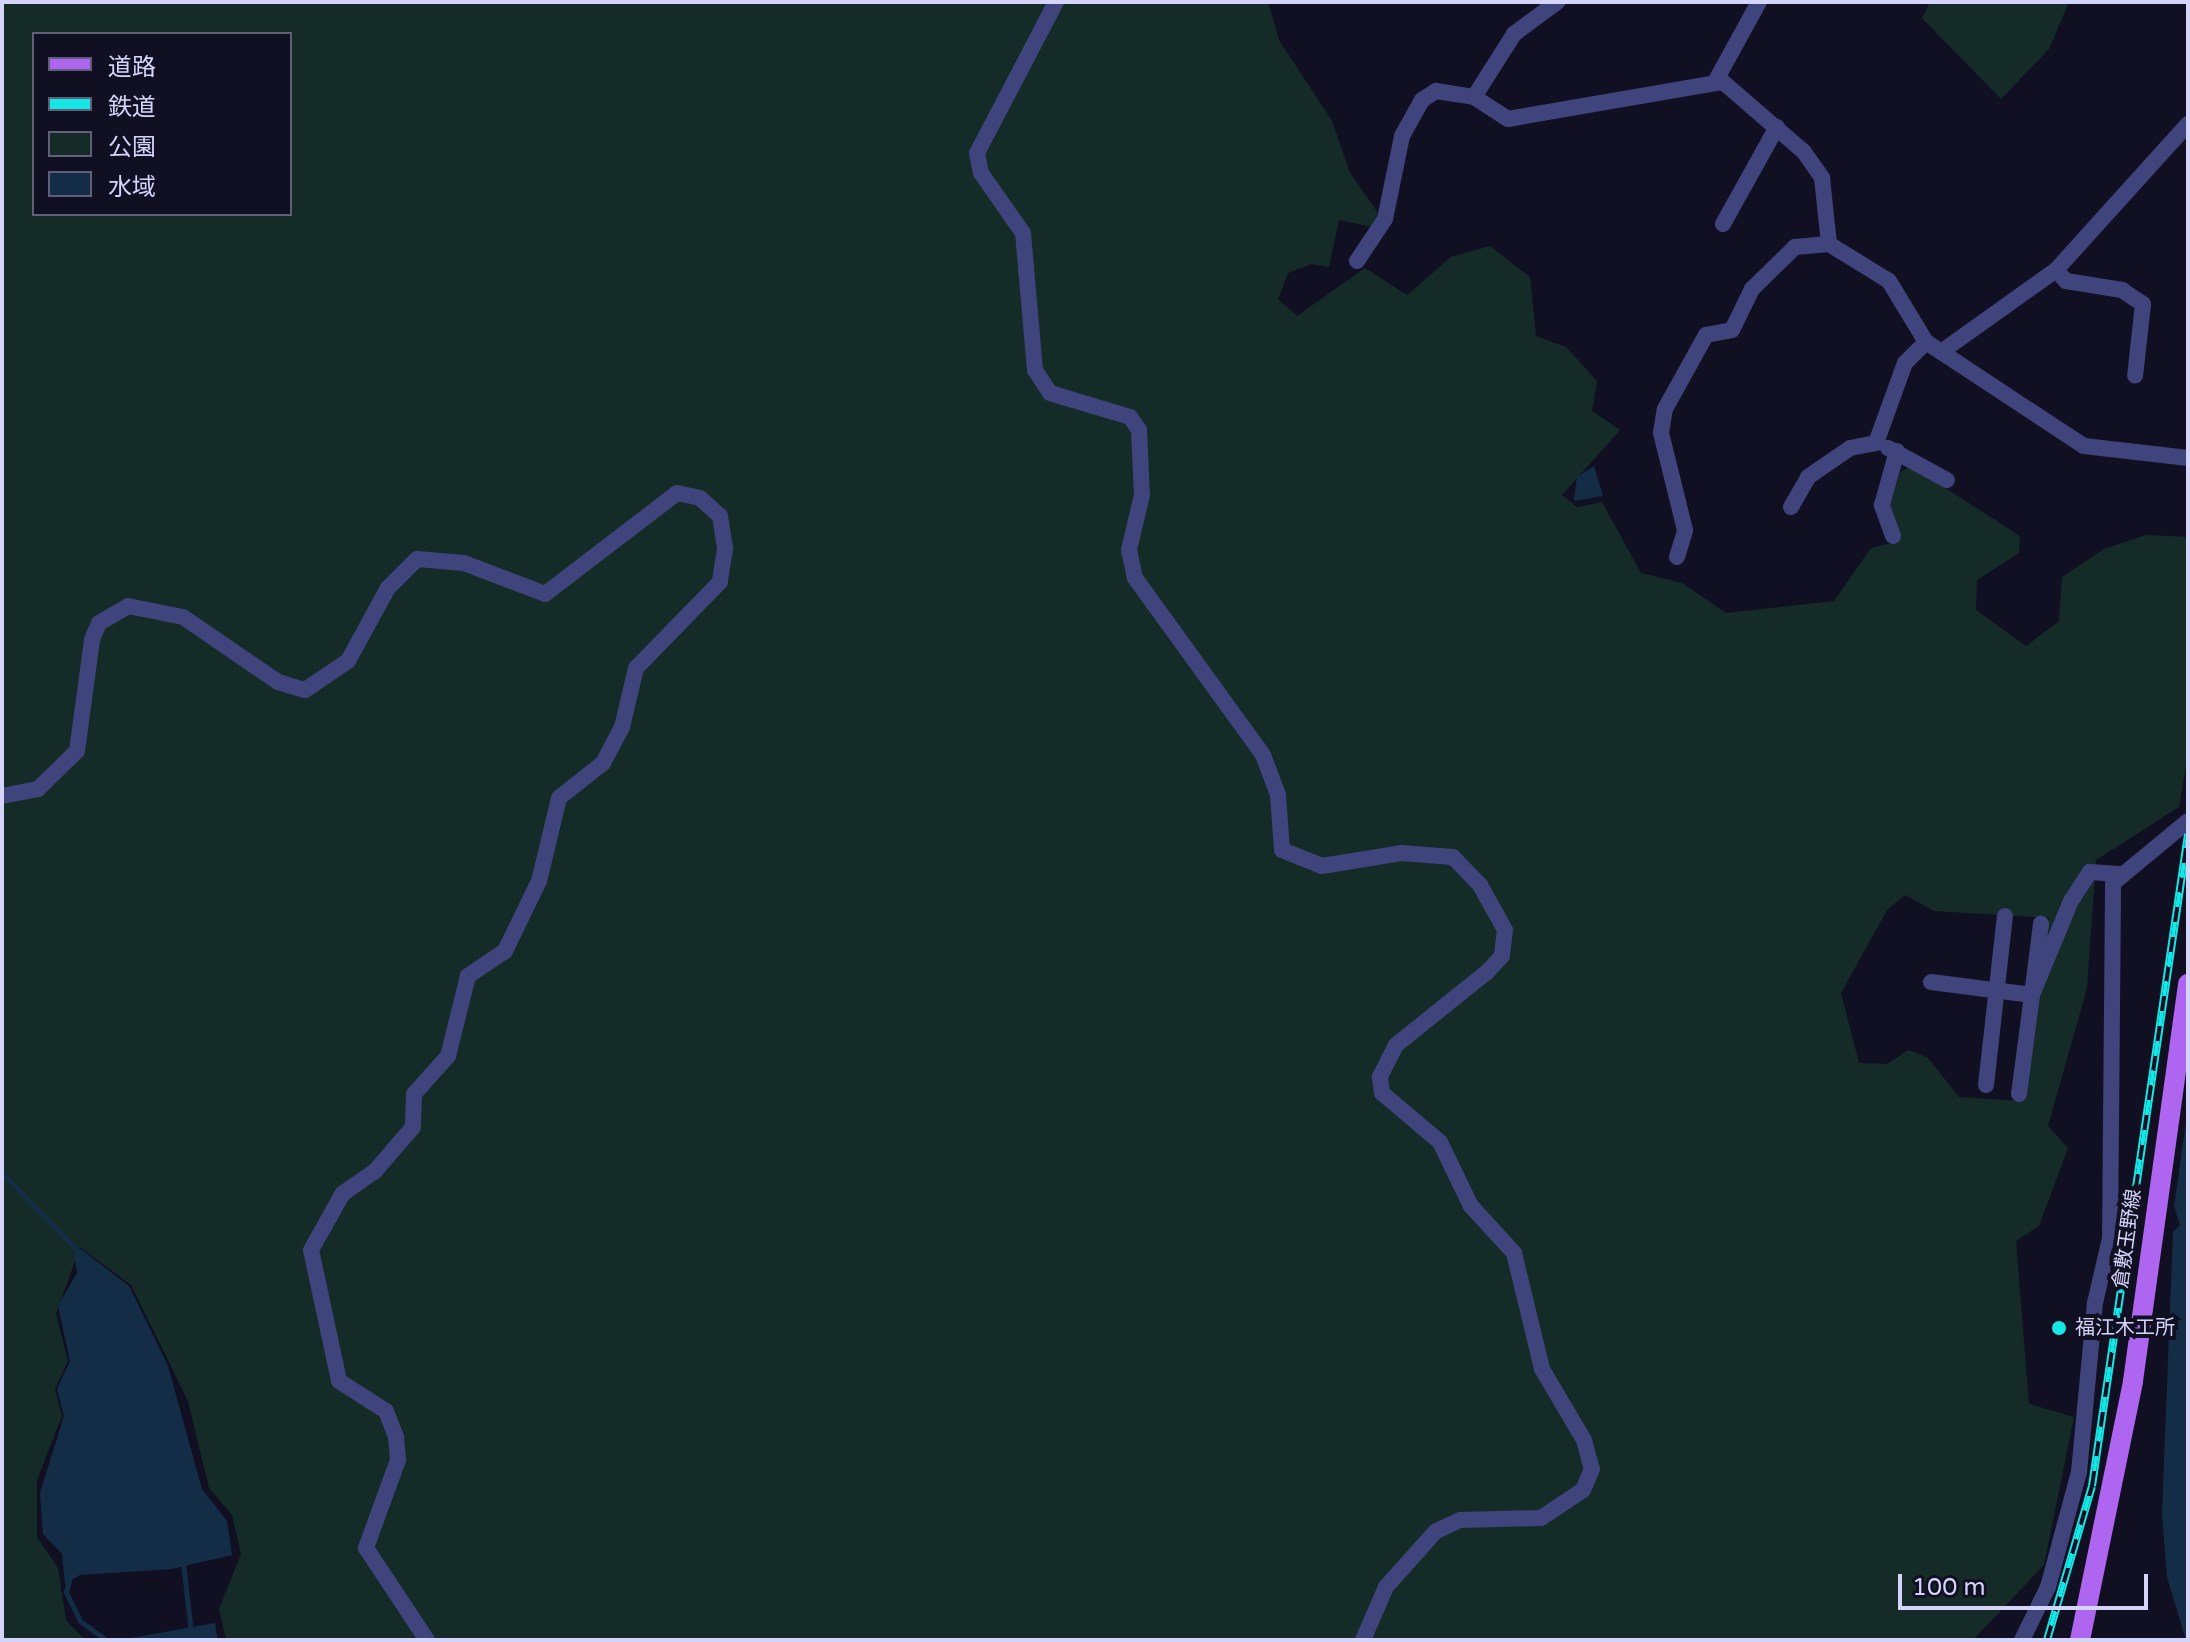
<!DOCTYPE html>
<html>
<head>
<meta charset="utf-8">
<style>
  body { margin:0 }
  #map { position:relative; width:2190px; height:1642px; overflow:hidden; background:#111022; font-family:"Varela Round","Noto Sans JP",sans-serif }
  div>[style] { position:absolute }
  .green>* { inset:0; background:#142b28 }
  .water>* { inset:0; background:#142d47 }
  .stream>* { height:5px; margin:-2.5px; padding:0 2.5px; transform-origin:2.5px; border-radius:2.5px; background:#142d47 }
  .minor>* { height:16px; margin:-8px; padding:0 8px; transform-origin:8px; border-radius:8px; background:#3f447c }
  .primary>* { height:20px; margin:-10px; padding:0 10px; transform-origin:10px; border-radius:10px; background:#ae66f1 }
  .rail>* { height:8px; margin-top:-4px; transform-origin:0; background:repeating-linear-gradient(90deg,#111022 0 15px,#16e6e5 0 30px); box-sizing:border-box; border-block:2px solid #16e6e5 }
  .dots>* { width:22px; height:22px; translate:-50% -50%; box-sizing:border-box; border:4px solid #111022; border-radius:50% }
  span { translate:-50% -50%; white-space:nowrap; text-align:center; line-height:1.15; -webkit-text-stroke:8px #111022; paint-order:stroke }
  .street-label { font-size:20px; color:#d5d5fb }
  .poi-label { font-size:20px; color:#d5d5fb }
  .left { translate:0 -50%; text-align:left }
  .frame { position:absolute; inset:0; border:4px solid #d5d5fb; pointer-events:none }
  .legend { position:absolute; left:32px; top:32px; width:260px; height:184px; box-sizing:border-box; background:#111022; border:2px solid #5f5f79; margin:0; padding:10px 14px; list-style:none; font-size:24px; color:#d5d5fb }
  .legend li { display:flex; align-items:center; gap:16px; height:40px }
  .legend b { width:40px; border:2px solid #5f5f79 }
  .scale { position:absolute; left:1898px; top:1574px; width:250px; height:36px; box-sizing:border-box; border:4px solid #d5d5fb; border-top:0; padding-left:10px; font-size:24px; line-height:28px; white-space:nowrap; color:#d5d5fb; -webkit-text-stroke:6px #111022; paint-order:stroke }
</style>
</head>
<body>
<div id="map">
  <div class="green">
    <i style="clip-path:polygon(evenodd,2px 2px,1268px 2px,1279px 40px,1332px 121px,1350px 173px,1378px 213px,1372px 227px,1339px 220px,1329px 267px,1311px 264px,1288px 273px,1278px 299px,1297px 316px,1365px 268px,1407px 295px,1451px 257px,1490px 246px,1530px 277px,1536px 336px,1566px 347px,1597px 381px,1592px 411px,1620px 430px,1562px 495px,1577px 507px,1602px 502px,1641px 573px,1682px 583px,1726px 613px,1834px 601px,1871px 548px,1900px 541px,1889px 510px,1900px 472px,1911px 466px,2020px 536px,2019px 553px,1977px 580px,1976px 610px,2026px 646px,2059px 621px,2062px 577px,2104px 549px,2146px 535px,2188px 537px,2188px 753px,2179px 807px,2096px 860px,2087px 988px,2048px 1126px,2068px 1148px,2039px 1226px,2016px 1241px,2029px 1404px,2074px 1417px,2044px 1565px,1973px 1640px,226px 1640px,219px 1609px,241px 1554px,232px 1515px,209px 1488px,188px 1401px,131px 1285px,80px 1247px,56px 1314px,68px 1361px,55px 1389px,62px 1416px,37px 1480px,37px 1537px,58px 1568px,66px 1620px,85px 1640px,2px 1640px,2px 2px,34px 34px,290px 34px,290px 214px,34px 214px,34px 34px,2px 2px,1905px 895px,1934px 911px,2049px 918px,2022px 1101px,1959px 1097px,1927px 1057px,1908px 1050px,1887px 1064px,1859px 1063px,1841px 993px,1887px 910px,1905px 895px)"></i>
    <i style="clip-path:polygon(1930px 2px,2069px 2px,2049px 49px,2001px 99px,1922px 18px)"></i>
  </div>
  <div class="water">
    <i style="clip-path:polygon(1594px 466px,1603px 496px,1574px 501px,1577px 477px)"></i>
    <i style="clip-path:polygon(2188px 1108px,2188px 1640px,2186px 1640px,2167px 1577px,2162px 1514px,2173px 1232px,2180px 1225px,2174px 1206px)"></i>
    <i style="clip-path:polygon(81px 1249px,129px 1286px,168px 1366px,202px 1489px,227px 1521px,232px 1555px,172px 1569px,80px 1575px,65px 1584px,62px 1554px,43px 1534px,40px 1493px,64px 1416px,57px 1389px,70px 1361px,58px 1306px,77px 1273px,74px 1252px)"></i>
    <i style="clip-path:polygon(215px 1623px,218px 1640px,120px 1640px)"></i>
  </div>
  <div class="stream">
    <i style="left:2px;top:1173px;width:113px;rotate:45.7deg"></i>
    <i style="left:183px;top:1563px;width:69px;rotate:83.4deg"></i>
    <i style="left:69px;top:1581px;width:11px;rotate:105deg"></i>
    <i style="left:66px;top:1592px;width:32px;rotate:64deg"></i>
    <i style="left:80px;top:1621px;width:32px;rotate:36deg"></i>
  </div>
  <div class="minor">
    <i style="left:1056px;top:2px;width:170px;rotate:117.6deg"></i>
    <i style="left:977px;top:153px;width:20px;rotate:79deg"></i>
    <i style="left:981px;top:173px;width:73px;rotate:55deg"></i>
    <i style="left:1023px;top:233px;width:138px;rotate:85deg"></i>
    <i style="left:1035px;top:370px;width:27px;rotate:57deg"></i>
    <i style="left:1050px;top:393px;width:84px;rotate:16.7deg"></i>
    <i style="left:1130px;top:417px;width:16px;rotate:55deg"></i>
    <i style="left:1139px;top:430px;width:65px;rotate:87.4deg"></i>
    <i style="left:1142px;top:495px;width:57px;rotate:103.3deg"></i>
    <i style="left:1129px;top:550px;width:29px;rotate:78deg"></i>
    <i style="left:1135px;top:578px;width:218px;rotate:54.1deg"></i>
    <i style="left:1263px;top:755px;width:43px;rotate:69.4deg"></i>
    <i style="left:1278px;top:795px;width:55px;rotate:85.8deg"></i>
    <i style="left:1282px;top:850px;width:43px;rotate:21.8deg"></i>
    <i style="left:1322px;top:866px;width:80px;rotate:-9.3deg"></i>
    <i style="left:1401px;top:853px;width:52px;rotate:4.4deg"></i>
    <i style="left:1453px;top:857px;width:39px;rotate:46deg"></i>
    <i style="left:1480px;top:885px;width:51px;rotate:60.9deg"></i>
    <i style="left:1505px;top:930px;width:26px;rotate:97deg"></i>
    <i style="left:1502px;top:956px;width:22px;rotate:133deg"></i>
    <i style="left:1487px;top:972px;width:117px;rotate:141.3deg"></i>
    <i style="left:1396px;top:1045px;width:36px;rotate:117deg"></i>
    <i style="left:1380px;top:1077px;width:16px;rotate:83deg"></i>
    <i style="left:1382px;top:1093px;width:76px;rotate:40.2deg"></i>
    <i style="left:1440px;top:1142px;width:71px;rotate:64.2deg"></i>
    <i style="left:1471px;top:1206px;width:64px;rotate:47.5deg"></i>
    <i style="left:1514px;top:1253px;width:119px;rotate:76.4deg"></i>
    <i style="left:1542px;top:1369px;width:82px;rotate:59.4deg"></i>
    <i style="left:1584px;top:1440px;width:30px;rotate:75deg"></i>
    <i style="left:1592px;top:1469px;width:23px;rotate:113deg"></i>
    <i style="left:1583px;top:1490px;width:50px;rotate:146.3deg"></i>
    <i style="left:1541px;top:1518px;width:81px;rotate:178.6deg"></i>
    <i style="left:1460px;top:1520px;width:26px;rotate:155deg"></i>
    <i style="left:1436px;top:1531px;width:75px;rotate:131.8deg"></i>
    <i style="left:1386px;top:1587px;width:58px;rotate:113.5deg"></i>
    <i style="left:1715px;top:82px;width:91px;rotate:-61.2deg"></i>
    <i style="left:1474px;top:97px;width:75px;rotate:-57.6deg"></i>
    <i style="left:1514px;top:34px;width:54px;rotate:-36.7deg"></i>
    <i style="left:1723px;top:224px;width:111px;rotate:-60.9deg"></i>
    <i style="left:1357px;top:261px;width:50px;rotate:-56.3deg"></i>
    <i style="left:1385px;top:219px;width:85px;rotate:-78.4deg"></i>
    <i style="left:1402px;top:136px;width:41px;rotate:-60.9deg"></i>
    <i style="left:1422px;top:100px;width:17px;rotate:-33deg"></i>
    <i style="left:1436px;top:91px;width:38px;rotate:9deg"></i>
    <i style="left:1474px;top:97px;width:40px;rotate:32.9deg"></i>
    <i style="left:1508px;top:119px;width:218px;rotate:-9.8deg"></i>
    <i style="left:1723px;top:82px;width:107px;rotate:40.8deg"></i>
    <i style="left:1804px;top:152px;width:32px;rotate:55deg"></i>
    <i style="left:1822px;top:178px;width:66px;rotate:83.9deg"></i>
    <i style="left:1829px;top:244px;width:70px;rotate:31.7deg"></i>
    <i style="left:1889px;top:281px;width:71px;rotate:58.8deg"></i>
    <i style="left:1926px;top:342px;width:189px;rotate:33.4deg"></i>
    <i style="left:2084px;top:446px;width:105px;rotate:6.6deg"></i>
    <i style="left:2056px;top:270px;width:15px;rotate:48deg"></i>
    <i style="left:2066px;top:281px;width:57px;rotate:9.1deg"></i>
    <i style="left:2122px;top:290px;width:25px;rotate:34deg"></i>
    <i style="left:2143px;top:304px;width:72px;rotate:96.3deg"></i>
    <i style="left:1941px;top:352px;width:141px;rotate:-35.5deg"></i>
    <i style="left:2056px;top:270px;width:197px;rotate:-47.9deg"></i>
    <i style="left:1888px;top:448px;width:67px;rotate:28.5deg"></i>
    <i style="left:1791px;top:507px;width:34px;rotate:-60deg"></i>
    <i style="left:1808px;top:477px;width:51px;rotate:-34.6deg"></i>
    <i style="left:1850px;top:448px;width:26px;rotate:-11deg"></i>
    <i style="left:1876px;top:443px;width:85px;rotate:-70.1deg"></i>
    <i style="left:1905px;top:363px;width:30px;rotate:-45deg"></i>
    <i style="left:1893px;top:536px;width:33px;rotate:-110deg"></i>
    <i style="left:1882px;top:505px;width:56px;rotate:-74.5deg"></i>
    <i style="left:1677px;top:557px;width:28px;rotate:-73deg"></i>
    <i style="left:1685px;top:530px;width:100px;rotate:-103.9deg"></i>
    <i style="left:1661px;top:433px;width:24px;rotate:-81deg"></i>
    <i style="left:1665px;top:409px;width:85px;rotate:-61deg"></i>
    <i style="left:1706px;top:335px;width:26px;rotate:-11deg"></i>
    <i style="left:1732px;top:330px;width:46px;rotate:-64deg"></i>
    <i style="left:1752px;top:289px;width:60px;rotate:-44.3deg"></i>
    <i style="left:1795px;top:247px;width:34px;rotate:-5deg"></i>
    <i style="left:2px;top:796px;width:37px;rotate:-11deg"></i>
    <i style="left:38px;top:789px;width:54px;rotate:-44.3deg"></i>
    <i style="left:77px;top:751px;width:112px;rotate:-82.3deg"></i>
    <i style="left:92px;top:640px;width:18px;rotate:-68deg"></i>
    <i style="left:99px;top:623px;width:34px;rotate:-30deg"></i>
    <i style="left:128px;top:606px;width:56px;rotate:11.3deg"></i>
    <i style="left:183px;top:617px;width:115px;rotate:34.4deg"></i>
    <i style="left:278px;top:682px;width:28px;rotate:17deg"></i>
    <i style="left:305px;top:690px;width:52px;rotate:-34deg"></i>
    <i style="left:348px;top:661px;width:83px;rotate:-61.3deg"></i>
    <i style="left:388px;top:588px;width:41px;rotate:-45deg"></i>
    <i style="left:417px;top:559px;width:47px;rotate:4.9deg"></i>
    <i style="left:464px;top:563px;width:87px;rotate:20.9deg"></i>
    <i style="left:545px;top:594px;width:166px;rotate:-37.4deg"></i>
    <i style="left:677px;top:493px;width:24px;rotate:12deg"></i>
    <i style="left:700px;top:498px;width:27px;rotate:42deg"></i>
    <i style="left:720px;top:516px;width:33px;rotate:81deg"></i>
    <i style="left:725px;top:549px;width:33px;rotate:99deg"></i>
    <i style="left:720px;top:582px;width:120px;rotate:134.3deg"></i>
    <i style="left:636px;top:668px;width:61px;rotate:103.3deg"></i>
    <i style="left:622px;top:727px;width:41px;rotate:117.8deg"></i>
    <i style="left:603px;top:763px;width:56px;rotate:141.5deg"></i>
    <i style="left:559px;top:798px;width:85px;rotate:103.5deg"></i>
    <i style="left:539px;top:881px;width:78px;rotate:115.9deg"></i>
    <i style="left:505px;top:951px;width:45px;rotate:146deg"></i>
    <i style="left:468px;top:976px;width:82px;rotate:104deg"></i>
    <i style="left:448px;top:1056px;width:51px;rotate:131.8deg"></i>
    <i style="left:414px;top:1094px;width:33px;rotate:92deg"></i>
    <i style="left:413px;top:1127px;width:58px;rotate:130.8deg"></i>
    <i style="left:375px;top:1171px;width:39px;rotate:145deg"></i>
    <i style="left:343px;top:1193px;width:65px;rotate:119.3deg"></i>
    <i style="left:311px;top:1250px;width:134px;rotate:77.9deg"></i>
    <i style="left:339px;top:1381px;width:56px;rotate:32.6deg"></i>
    <i style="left:386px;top:1411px;width:28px;rotate:69deg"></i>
    <i style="left:396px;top:1437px;width:23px;rotate:85deg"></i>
    <i style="left:398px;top:1460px;width:94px;rotate:110deg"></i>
    <i style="left:366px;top:1548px;width:110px;rotate:56.5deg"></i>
    <i style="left:1931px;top:982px;width:102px;rotate:7.3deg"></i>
    <i style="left:2032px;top:995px;width:72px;rotate:-82.8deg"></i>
    <i style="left:1986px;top:1085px;width:170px;rotate:-83.6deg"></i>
    <i style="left:2019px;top:1094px;width:100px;rotate:-82.5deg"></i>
    <i style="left:2032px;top:995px;width:102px;rotate:-67.5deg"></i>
    <i style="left:2071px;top:901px;width:35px;rotate:-57deg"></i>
    <i style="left:2090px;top:872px;width:28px;rotate:4deg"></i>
    <i style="left:2022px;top:1640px;width:59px;rotate:-63.9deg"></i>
    <i style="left:2048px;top:1587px;width:119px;rotate:-74.9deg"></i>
    <i style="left:2079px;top:1472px;width:170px;rotate:-84.6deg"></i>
    <i style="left:2095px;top:1303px;width:67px;rotate:-77deg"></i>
    <i style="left:2110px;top:1238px;width:355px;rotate:-89.5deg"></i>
    <i style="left:2113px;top:883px;width:97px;rotate:-39.6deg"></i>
  </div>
  <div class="primary">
    <i style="left:2080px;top:1640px;width:264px;rotate:-78.4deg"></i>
    <i style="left:2133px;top:1381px;width:401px;rotate:-82.1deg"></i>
  </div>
  <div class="rail">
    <i style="left:2047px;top:1640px;width:160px;rotate:-73.7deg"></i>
    <i style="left:2092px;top:1486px;width:659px;rotate:-81.62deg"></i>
  </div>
  <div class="dots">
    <i style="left:2059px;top:1328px;background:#16e6e5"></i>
  </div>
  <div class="street-label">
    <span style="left:2128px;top:1239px;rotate:-82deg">倉敷玉野線</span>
  </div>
  <div class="poi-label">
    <span class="left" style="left:2075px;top:1328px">福江木工所</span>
  </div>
  <div class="frame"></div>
  <ul class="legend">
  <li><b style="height:10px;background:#ae66f1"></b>道路</li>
  <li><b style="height:10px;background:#16e6e5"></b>鉄道</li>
  <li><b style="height:22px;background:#142b28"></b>公園</li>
  <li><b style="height:22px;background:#142d47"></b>水域</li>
  </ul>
  <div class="scale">100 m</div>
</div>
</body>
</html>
